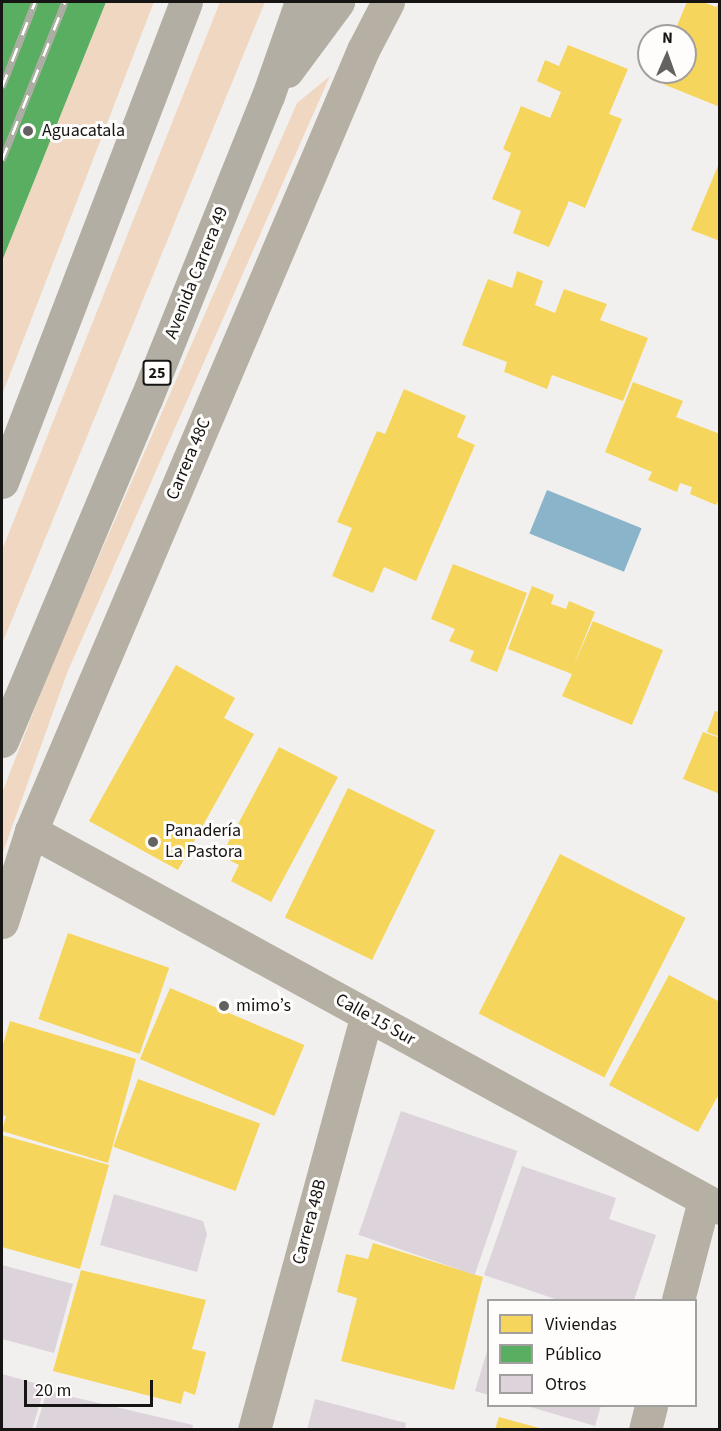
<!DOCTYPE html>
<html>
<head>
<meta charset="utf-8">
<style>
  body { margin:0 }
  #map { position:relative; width:721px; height:1431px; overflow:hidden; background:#f2f0ee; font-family:"Source Sans 3",sans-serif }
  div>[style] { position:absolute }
  .green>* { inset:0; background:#f0d7c1 }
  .water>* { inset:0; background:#8ab4ca; transform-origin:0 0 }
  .homes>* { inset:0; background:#f6d55c; transform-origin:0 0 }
  .public>* { inset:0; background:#5aae61 }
  .building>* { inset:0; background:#ddd3db; transform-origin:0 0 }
  .minor>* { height:33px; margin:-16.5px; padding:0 16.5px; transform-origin:16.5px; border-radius:16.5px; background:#b6b0a4 }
  .highway>* { height:33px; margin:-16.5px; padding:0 16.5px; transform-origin:16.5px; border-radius:16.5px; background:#b2aea3 }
  .rail>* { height:7px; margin-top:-3.5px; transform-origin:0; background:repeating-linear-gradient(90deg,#fffdfc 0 14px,#b1ada7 0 28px); box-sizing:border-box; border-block:2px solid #b1ada7 }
  .dots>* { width:16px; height:16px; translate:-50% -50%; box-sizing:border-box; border:3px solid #fffdfc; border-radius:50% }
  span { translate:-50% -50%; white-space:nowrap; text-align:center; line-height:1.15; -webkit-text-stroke:6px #fffdfc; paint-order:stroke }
  .shield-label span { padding:2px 4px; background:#fffdfc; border:2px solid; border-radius:4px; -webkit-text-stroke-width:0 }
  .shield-label { font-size:16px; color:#161514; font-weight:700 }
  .poi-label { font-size:18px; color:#161514 }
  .left { translate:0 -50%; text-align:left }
  .street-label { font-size:18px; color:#161514 }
  .frame { position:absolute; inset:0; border:3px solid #161514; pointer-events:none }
  .legend { position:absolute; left:487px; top:1299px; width:210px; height:108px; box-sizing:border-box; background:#fffdfc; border:2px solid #a2a09f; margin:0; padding:8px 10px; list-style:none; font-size:18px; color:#161514 }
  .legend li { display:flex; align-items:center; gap:12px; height:30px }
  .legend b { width:30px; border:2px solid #a2a09f }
  .north { position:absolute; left:637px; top:24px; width:60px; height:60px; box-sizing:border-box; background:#fffdfc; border:2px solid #a2a09f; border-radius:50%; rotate:2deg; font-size:16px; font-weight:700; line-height:24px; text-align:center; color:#161514 }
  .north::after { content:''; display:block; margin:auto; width:21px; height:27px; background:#636260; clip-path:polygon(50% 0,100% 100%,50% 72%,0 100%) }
  .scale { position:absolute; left:24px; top:1380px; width:129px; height:27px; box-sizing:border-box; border:3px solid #161514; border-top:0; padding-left:8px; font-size:18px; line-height:21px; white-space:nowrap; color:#161514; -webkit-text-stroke:4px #fffdfc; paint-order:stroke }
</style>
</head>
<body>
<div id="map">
  <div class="green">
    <i style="clip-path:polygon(106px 2px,154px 2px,2px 395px,2px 261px)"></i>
    <i style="clip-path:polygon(220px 2px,265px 2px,2px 644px,2px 550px)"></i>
    <i style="clip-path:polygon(330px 76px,67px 673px,2px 855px,2px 793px,52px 664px,297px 103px)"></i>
  </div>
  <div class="water">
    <i style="left:547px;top:490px;width:102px;height:47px;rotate:22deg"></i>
  </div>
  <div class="homes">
    <i style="clip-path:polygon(687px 2px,703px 2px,716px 7px,720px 2px,720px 107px,663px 84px,668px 72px,685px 72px,685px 36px,673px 35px)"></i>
    <i style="clip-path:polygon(568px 45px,628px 69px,609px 114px,622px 119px,585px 208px,569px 201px,549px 247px,513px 233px,521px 211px,492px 199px,511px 153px,503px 149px,521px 106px,550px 118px,561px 92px,537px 81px,545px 60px,559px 66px)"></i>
    <i style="clip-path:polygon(720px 161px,720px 241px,691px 230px)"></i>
    <i style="clip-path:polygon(517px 271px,543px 281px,535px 305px,555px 313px,564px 289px,607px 304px,600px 320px,648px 338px,623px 401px,552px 375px,547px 389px,504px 372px,507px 362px,462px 345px,488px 279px,512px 288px)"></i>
    <i style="clip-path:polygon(633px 382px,683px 401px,676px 417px,720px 434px,720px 498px,716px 505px,690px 494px,692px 487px,680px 483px,677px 492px,648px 480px,652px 472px,605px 452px)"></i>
    <i style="clip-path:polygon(404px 389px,466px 416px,457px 437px,475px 445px,416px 581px,384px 567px,373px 593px,332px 576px,352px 528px,337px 522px,377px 431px,385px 434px)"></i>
    <i style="clip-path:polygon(453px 564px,527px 593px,497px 672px,470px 661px,474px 651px,449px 641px,455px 629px,431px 619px)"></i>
    <i style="clip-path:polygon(532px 586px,554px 595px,551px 604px,566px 609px,569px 601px,595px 612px,573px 667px,593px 621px,663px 650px,632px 725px,562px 696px,572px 674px,508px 649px)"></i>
    <i style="clip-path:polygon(176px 665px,235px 698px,224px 718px,254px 734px,178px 870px,89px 821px)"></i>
    <i style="clip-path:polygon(715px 711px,720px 712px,720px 737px,707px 732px)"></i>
    <i style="clip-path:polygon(703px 732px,720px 738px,720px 794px,683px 779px)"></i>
    <i style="clip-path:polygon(279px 747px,338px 777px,271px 902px,231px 881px,239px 865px,221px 856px)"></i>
    <i style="left:348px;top:788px;width:97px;height:144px;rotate:26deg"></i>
    <i style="left:560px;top:854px;width:141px;height:179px;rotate:27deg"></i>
    <i style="left:68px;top:933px;width:107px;height:91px;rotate:19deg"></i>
    <i style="clip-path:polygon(669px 975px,720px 1002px,720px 1092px,698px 1132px,609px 1085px)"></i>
    <i style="left:170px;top:988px;width:146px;height:77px;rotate:23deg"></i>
    <i style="clip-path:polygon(10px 1021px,136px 1059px,108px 1163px,2px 1131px,6px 1116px,2px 1115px,2px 1048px)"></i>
    <i style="left:138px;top:1079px;width:130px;height:72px;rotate:20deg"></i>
    <i style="clip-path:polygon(2px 1135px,109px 1165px,80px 1269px,2px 1247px)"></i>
    <i style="clip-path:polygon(373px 1243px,483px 1277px,454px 1390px,341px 1361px,357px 1298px,337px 1292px,346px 1254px,368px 1259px)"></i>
    <i style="clip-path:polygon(81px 1270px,206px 1300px,192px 1349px,206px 1352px,195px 1395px,184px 1391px,181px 1404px,53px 1371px)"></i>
    <i style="clip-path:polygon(499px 1417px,543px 1429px,543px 1430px,495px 1430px)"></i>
  </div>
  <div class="public">
    <i style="clip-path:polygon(2px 2px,106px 2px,2px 261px)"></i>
  </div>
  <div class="building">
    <i style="left:401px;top:1111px;width:123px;height:131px;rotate:19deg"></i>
    <i style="clip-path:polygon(522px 1166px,616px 1198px,609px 1219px,656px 1235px,634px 1300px,558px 1300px,484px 1275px)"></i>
    <i style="clip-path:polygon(114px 1194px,203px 1221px,207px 1234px,197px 1272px,100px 1245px)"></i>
    <i style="clip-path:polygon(2px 1265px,73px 1284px,54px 1353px,2px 1339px)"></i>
    <i style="clip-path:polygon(488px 1348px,488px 1395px,475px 1391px)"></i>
    <i style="clip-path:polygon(2px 1374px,45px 1386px,32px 1430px,2px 1430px)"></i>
    <i style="clip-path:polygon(47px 1391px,193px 1425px,192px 1430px,35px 1430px)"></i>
    <i style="clip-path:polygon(315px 1399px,406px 1423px,405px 1430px,307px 1430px)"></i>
    <i style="clip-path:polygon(527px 1406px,601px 1406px,595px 1426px)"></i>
  </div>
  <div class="minor">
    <i style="left:31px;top:831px;width:785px;rotate:28.69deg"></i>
    <i style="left:2px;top:922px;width:96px;rotate:-72.3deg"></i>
    <i style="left:31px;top:831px;width:849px;rotate:-66.97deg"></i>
    <i style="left:363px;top:50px;width:54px;rotate:-62.5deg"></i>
    <i style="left:678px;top:1300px;width:103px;rotate:-75.4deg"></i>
    <i style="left:254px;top:1430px;width:430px;rotate:-74.8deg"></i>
    <i style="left:645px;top:1430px;width:25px;rotate:-76deg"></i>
  </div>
  <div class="highway">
    <i style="left:287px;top:71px;width:86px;rotate:-53.5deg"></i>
    <i style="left:2px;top:482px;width:514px;rotate:-69.03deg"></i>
    <i style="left:2px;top:741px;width:371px;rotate:-67.2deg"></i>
    <i style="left:146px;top:399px;width:327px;rotate:-68.1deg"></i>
    <i style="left:268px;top:96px;width:100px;rotate:-70.7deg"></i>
  </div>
  <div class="rail">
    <i style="left:2px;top:87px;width:91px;rotate:-68.8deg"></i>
    <i style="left:2px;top:160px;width:170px;rotate:-68.3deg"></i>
  </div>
  <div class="dots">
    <i style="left:28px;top:131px;background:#636260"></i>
    <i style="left:153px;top:842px;background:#636260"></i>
    <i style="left:224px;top:1006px;background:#636260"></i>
  </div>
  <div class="shield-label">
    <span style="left:157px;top:373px">25</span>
  </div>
  <div class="poi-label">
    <span class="left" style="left:42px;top:131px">Aguacatala</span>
    <span class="left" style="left:165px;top:842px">Panadería<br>La Pastora</span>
    <span class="left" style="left:236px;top:1006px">mimo’s</span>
  </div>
  <div class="street-label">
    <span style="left:197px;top:273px;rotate:-68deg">Avenida Carrera 49</span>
    <span style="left:189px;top:459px;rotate:-67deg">Carrera 48C</span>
    <span style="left:375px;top:1020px;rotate:29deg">Calle 15 Sur</span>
    <span style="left:310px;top:1222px;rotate:-75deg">Carrera 48B</span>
  </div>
  <div class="frame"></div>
  <ul class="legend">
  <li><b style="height:16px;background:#f6d55c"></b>Viviendas</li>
  <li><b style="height:16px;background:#5aae61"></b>Público</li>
  <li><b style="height:16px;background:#ddd3db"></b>Otros</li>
  </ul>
  <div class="north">N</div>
  <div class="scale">20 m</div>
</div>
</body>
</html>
